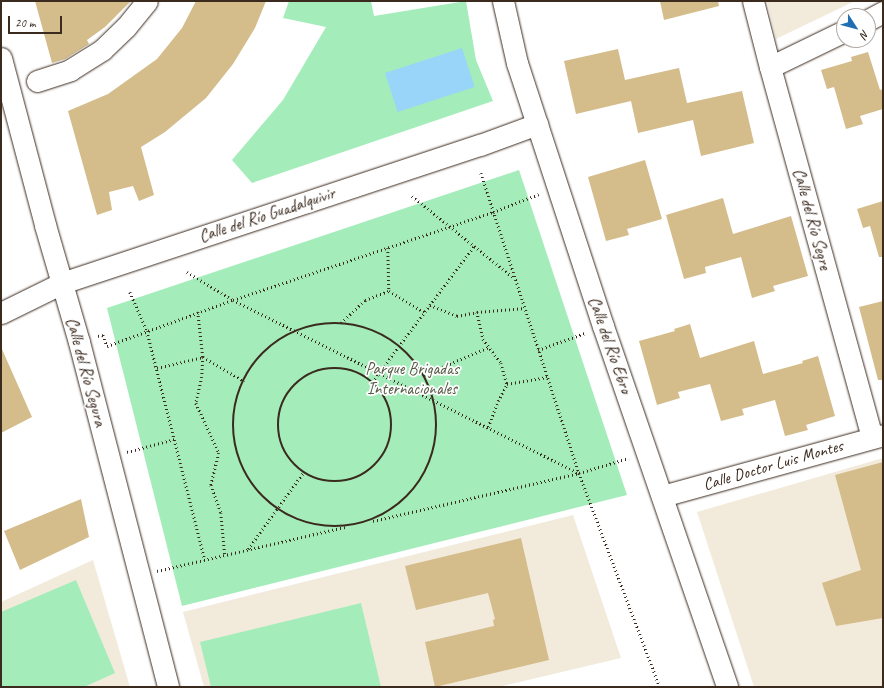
<!DOCTYPE html>
<html>
<head>
<meta charset="utf-8">
<style>
  body { margin:0 }
  #map { position:relative; width:884px; height:688px; overflow:hidden; background:#fff; font-family:Caveat,sans-serif }
  div>[style] { position:absolute }
  .built>* { inset:0; background:#f2ebdc }
  .green>* { inset:0; background:#a4edba }
  .water>* { inset:0; background:#99d4f9; transform-origin:0 0 }
  .building>* { inset:0; background:#d4bc8b }
  .path>* { height:2.5px; margin-top:-1.25px; transform-origin:0; background:repeating-linear-gradient(90deg,#3b2a1e 0 1px,transparent 0 4px) }
  .path>.ring { margin:-1.25px; padding:0; box-sizing:content-box; background:none; border:2.5px solid #3b2a1e; border-radius:50% }
  .roads { filter:drop-shadow(0 0 1px #3b2a1e) drop-shadow(0 0 1px #3b2a1e) }
  .street>* { height:21px; margin:-10.5px; padding:0 10.5px; transform-origin:10.5px; border-radius:10.5px; background:#fff }
  span { translate:-50% -50%; white-space:nowrap; text-align:center; line-height:1.15; -webkit-text-stroke:3.5px #fff; paint-order:stroke }
  .street-label { font-size:17px; color:#3b2a1e }
  .park-label { font-size:17px; color:#555b45 }
  .frame { position:absolute; inset:0; border:2px solid #3b2a1e; pointer-events:none }
  .north { position:absolute; left:836px; top:8px; width:40px; height:40px; box-sizing:border-box; background:#fff; border:1px solid #b1aaa5; border-radius:50%; rotate:126deg; font-size:11px; font-weight:700; line-height:16px; text-align:center; color:#3b2a1e }
  .north::after { content:''; display:block; margin:auto; width:14px; height:18px; background:#1f6fb2; clip-path:polygon(50% 0,100% 100%,50% 72%,0 100%) }
  .scale { position:absolute; left:8px; top:16px; width:54px; height:18px; box-sizing:border-box; border:2px solid #3b2a1e; border-top:0; padding-left:5px; font-size:12px; line-height:14px; white-space:nowrap; color:#3b2a1e; -webkit-text-stroke:3px #fff; paint-order:stroke }
</style>
</head>
<body>
<div id="map">
  <div class="built">
    <i style="clip-path:polygon(767px 1px,855px 1px,776px 39px)"></i>
    <i style="clip-path:polygon(883px 458px,883px 687px,754px 687px,697px 512px)"></i>
    <i style="clip-path:polygon(573px 515px,621px 658px,498px 687px,204px 687px,183px 612px)"></i>
    <i style="clip-path:polygon(93px 560px,130px 687px,1px 687px,1px 602px)"></i>
  </div>
  <div class="green">
    <i style="clip-path:polygon(289px 1px,371px 1px,374px 16px,466px 1px,476px 60px,493px 101px,252px 183px,232px 160px,283px 100px,326px 27px,283px 18px)"></i>
    <i style="clip-path:polygon(519px 170px,627px 495px,182px 606px,107px 308px)"></i>
    <i style="clip-path:polygon(76px 580px,115px 673px,84px 687px,1px 687px,1px 612px)"></i>
    <i style="clip-path:polygon(361px 603px,381px 687px,211px 687px,200px 642px)"></i>
  </div>
  <div class="water">
    <i style="left:462px;top:48px;width:41px;height:81px;rotate:72deg"></i>
  </div>
  <div class="building">
    <i style="clip-path:polygon(35px 1px,131px 1px,105px 27px,87px 40px,89px 44px,65px 59px,52px 63px)"></i>
    <i style="clip-path:polygon(196px 1px,266px 1px,255px 28px,233px 64px,206px 98px,165px 132px,141px 147px,154px 195px,139px 201px,133px 186px,109px 192px,112px 210px,97px 215px,68px 111px,108px 94px,157px 59px,182px 28px)"></i>
    <i style="clip-path:polygon(660px 1px,718px 1px,719px 6px,664px 20px)"></i>
    <i style="clip-path:polygon(618px 49px,625px 80px,679px 68px,687px 103px,742px 91px,754px 143px,701px 156px,693px 120px,638px 133px,631px 101px,576px 114px,564px 61px)"></i>
    <i style="clip-path:polygon(868px 52px,880px 90px,883px 89px,883px 109px,860px 116px,863px 124px,846px 129px,834px 87px,827px 89px,821px 70px,852px 61px,851px 57px)"></i>
    <i style="clip-path:polygon(645px 160px,662px 219px,627px 229px,629px 235px,606px 241px,588px 177px)"></i>
    <i style="clip-path:polygon(723px 198px,733px 234px,791px 216px,808px 276px,773px 286px,775px 291px,752px 298px,741px 257px,705px 267px,706px 273px,684px 279px,666px 215px)"></i>
    <i style="clip-path:polygon(883px 201px,883px 257px,879px 257px,870px 226px,863px 228px,857px 209px)"></i>
    <i style="clip-path:polygon(883px 301px,883px 380px,878px 380px,859px 307px)"></i>
    <i style="clip-path:polygon(690px 324px,700px 358px,754px 341px,763px 374px,803px 363px,802px 361px,818px 356px,835px 416px,806px 425px,808px 430px,785px 436px,775px 400px,742px 409px,744px 415px,721px 421px,710px 384px,678px 392px,680px 398px,657px 405px,639px 341px,675px 331px,674px 329px)"></i>
    <i style="clip-path:polygon(1px 347px,32px 417px,1px 433px)"></i>
    <i style="clip-path:polygon(883px 462px,883px 618px,836px 626px,822px 583px,861px 570px,835px 475px)"></i>
    <i style="clip-path:polygon(81px 499px,89px 537px,20px 570px,4px 531px)"></i>
    <i style="clip-path:polygon(521px 538px,549px 660px,435px 687px,425px 642px,494px 626px,493px 620px,495px 619px,488px 593px,416px 610px,405px 566px)"></i>
  </div>
  <div class="path">
    <i style="left:481px;top:173px;width:316px;rotate:71.9deg"></i>
    <i style="left:579px;top:473px;width:229px;rotate:69.3deg"></i>
    <i style="left:412px;top:196px;width:131px;rotate:38.8deg"></i>
    <i style="left:388px;top:248px;width:43px;rotate:88.7deg"></i>
    <i style="left:389px;top:291px;width:41px;rotate:31deg"></i>
    <i style="left:187px;top:272px;width:54px;rotate:31.3deg"></i>
    <i style="left:233px;top:300px;width:387px;rotate:26.6deg"></i>
    <i style="left:579px;top:473px;width:52px;rotate:-16.7deg"></i>
    <i style="left:130px;top:292px;width:43px;rotate:66.4deg"></i>
    <i style="left:147px;top:331px;width:236px;rotate:75.8deg"></i>
    <i style="left:430px;top:305px;width:29px;rotate:22deg"></i>
    <i style="left:457px;top:316px;width:20px;rotate:-11deg"></i>
    <i style="left:477px;top:312px;width:48px;rotate:-4.8deg"></i>
    <i style="left:198px;top:312px;width:45px;rotate:83.7deg"></i>
    <i style="left:203px;top:357px;width:48px;rotate:30.3deg"></i>
    <i style="left:477px;top:312px;width:28px;rotate:77deg"></i>
    <i style="left:483px;top:339px;width:30px;rotate:53deg"></i>
    <i style="left:501px;top:363px;width:22px;rotate:74deg"></i>
    <i style="left:507px;top:384px;width:41px;rotate:-9.9deg"></i>
    <i style="left:341px;top:323px;width:33px;rotate:-44deg"></i>
    <i style="left:365px;top:300px;width:26px;rotate:-21deg"></i>
    <i class="ring" style="left:233px;top:323px;width:201.5px;height:201.5px"></i>
    <i style="left:98px;top:336px;width:5px;rotate:-11deg"></i>
    <i style="left:103px;top:335px;width:12px;rotate:70deg"></i>
    <i style="left:107px;top:346px;width:134px;rotate:-20.1deg"></i>
    <i style="left:233px;top:300px;width:274px;rotate:-18.7deg"></i>
    <i style="left:493px;top:212px;width:49px;rotate:-21.4deg"></i>
    <i style="left:538px;top:350px;width:50px;rotate:-19.9deg"></i>
    <i class="ring" style="left:278px;top:368px;width:111.5px;height:111.5px"></i>
    <i style="left:157px;top:368px;width:47px;rotate:-13.4deg"></i>
    <i style="left:203px;top:357px;width:20px;rotate:93deg"></i>
    <i style="left:202px;top:377px;width:27px;rotate:103deg"></i>
    <i style="left:196px;top:403px;width:55px;rotate:65.3deg"></i>
    <i style="left:219px;top:453px;width:33px;rotate:104deg"></i>
    <i style="left:211px;top:485px;width:30px;rotate:70deg"></i>
    <i style="left:221px;top:513px;width:42px;rotate:84.6deg"></i>
    <i style="left:424px;top:375px;width:71px;rotate:-23.3deg"></i>
    <i style="left:372px;top:382px;width:170px;rotate:-53.1deg"></i>
    <i style="left:488px;top:427px;width:28px;rotate:-69deg"></i>
    <i style="left:498px;top:401px;width:19px;rotate:-62deg"></i>
    <i style="left:127px;top:452px;width:50px;rotate:-15.2deg"></i>
    <i style="left:373px;top:521px;width:212px;rotate:-13.1deg"></i>
    <i style="left:248px;top:549px;width:94px;rotate:-54.1deg"></i>
    <i style="left:157px;top:571px;width:193px;rotate:-13.2deg"></i>
  </div>
  <div class="roads">
    <div class="street">
      <i style="left:503px;top:1px;width:64px;rotate:77.3deg"></i>
      <i style="left:517px;top:63px;width:277px;rotate:71.9deg"></i>
      <i style="left:603px;top:326px;width:382px;rotate:71deg"></i>
      <i style="left:753px;top:1px;width:68px;rotate:75.6deg"></i>
      <i style="left:770px;top:67px;width:384px;rotate:74.6deg"></i>
      <i style="left:868px;top:20px;width:17px;rotate:-28deg"></i>
      <i style="left:1px;top:58px;width:173px;rotate:75.2deg"></i>
      <i style="left:45px;top:225px;width:122px;rotate:73.8deg"></i>
      <i style="left:79px;top:342px;width:356px;rotate:75.5deg"></i>
      <i style="left:770px;top:67px;width:82px;rotate:-25.9deg"></i>
      <i style="left:37px;top:81px;width:35px;rotate:-18deg"></i>
      <i style="left:70px;top:70px;width:38px;rotate:-32deg"></i>
      <i style="left:102px;top:50px;width:33px;rotate:-44deg"></i>
      <i style="left:126px;top:27px;width:33px;rotate:-51deg"></i>
      <i style="left:1px;top:313px;width:68px;rotate:-26.2deg"></i>
      <i style="left:62px;top:283px;width:440px;rotate:-18.3deg"></i>
      <i style="left:480px;top:145px;width:61px;rotate:-20.2deg"></i>
      <i style="left:662px;top:496px;width:229px;rotate:-15.4deg"></i>
    </div>
  </div>
  <div class="street-label">
    <span style="left:267px;top:215px;rotate:-18deg">Calle del Río Guadalquivir</span>
    <span style="left:812px;top:219px;rotate:75deg">Calle del Río Segre</span>
    <span style="left:610px;top:345px;rotate:71deg">Calle del Río Ebro</span>
    <span style="left:86px;top:372px;rotate:75deg">Calle del Río Segura</span>
    <span style="left:773px;top:465px;rotate:-16deg">Calle Doctor Luis Montes</span>
  </div>
  <div class="park-label">
    <span style="left:412px;top:379px">Parque Brigadas<br>Internacionales</span>
  </div>
  <div class="frame"></div>
  <div class="north">N</div>
  <div class="scale">20 m</div>
</div>
</body>
</html>
